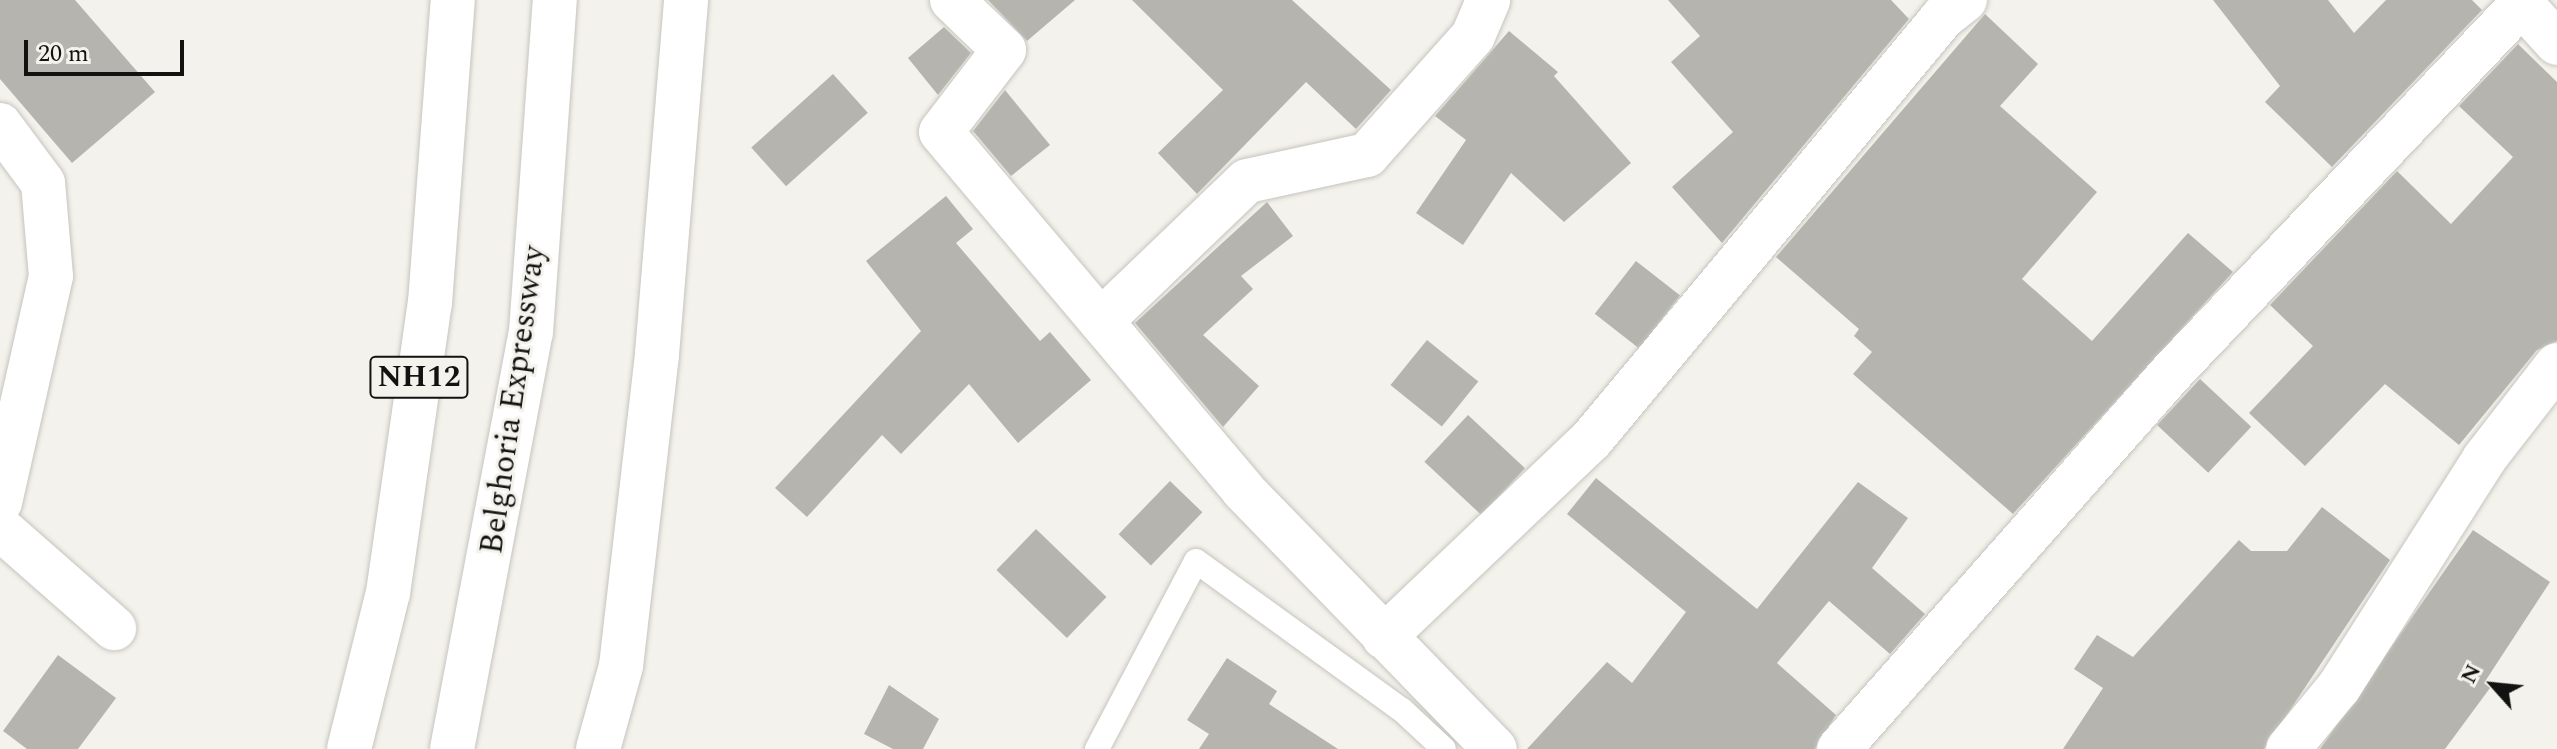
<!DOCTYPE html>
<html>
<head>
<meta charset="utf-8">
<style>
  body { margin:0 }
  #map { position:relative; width:2557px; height:749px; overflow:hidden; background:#f4f2ec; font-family:Spectral,serif }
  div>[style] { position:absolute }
  .building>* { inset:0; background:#b5b4ae; transform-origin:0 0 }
  .roads { filter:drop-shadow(0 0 2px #c6c4bf) drop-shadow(0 0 2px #c6c4bf) }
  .lane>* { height:24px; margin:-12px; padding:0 12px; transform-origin:12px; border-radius:12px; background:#fff }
  .street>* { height:44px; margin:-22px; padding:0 22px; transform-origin:22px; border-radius:22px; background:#fff }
  .highway>* { height:44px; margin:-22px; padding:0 22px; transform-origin:22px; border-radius:22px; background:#fff }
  span { translate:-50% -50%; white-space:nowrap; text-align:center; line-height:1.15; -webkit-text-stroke:6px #f4f2ec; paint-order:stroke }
  .shield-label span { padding:2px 6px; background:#f4f2ec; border:2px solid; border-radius:6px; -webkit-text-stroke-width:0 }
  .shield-label { font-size:30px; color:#121210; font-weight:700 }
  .street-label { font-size:32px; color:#121210 }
  .north { position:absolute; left:2453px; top:645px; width:80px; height:80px; -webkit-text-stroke:6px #f4f2ec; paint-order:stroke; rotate:297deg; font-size:22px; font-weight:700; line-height:32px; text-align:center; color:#121210 }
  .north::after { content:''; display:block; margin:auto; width:28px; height:36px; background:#121210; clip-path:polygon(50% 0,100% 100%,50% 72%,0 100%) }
  .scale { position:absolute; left:24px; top:40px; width:160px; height:36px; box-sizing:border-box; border:4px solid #121210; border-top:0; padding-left:10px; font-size:24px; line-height:28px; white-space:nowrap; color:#121210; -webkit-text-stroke:6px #f4f2ec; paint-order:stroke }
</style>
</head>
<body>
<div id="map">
  <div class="building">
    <i style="clip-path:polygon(0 0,75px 0,155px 92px,72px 163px,0 79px)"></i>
    <i style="clip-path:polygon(988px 0,1075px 0,1027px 41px)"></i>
    <i style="clip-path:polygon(1132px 0,1292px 0,1391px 90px,1356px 129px,1306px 82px,1197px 194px,1158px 153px,1223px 90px)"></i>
    <i style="clip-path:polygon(1668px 0,1891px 0,1909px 19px,1722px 243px,1672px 187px,1733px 132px,1671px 62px,1700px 36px)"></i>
    <i style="clip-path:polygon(2213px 0,2328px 0,2354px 33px,2386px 0,2472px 0,2482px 10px,2332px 167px,2265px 102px,2280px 86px)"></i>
    <i style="clip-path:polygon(1985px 14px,2038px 64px,2000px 106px,2097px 192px,2022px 279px,2092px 341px,2188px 233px,2233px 272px,2013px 514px,1853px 374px,1872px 352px,1854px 336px,1859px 329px,1776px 257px)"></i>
    <i style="clip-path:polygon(944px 27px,971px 53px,938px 95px,908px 58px)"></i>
    <i style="clip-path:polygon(1509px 31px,1558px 72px,1554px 76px,1631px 163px,1564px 222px,1511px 173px,1463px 245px,1416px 213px,1466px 140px,1435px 116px)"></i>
    <i style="clip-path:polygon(2518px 44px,2557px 82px,2557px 341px,2537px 350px,2459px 445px,2385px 384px,2305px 466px,2249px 413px,2313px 346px,2270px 305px,2397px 171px,2451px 224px,2513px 157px,2459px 106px)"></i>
    <i style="left:833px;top:74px;width:52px;height:110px;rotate:48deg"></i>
    <i style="clip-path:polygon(1005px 90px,1050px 145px,1011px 176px,973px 131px)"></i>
    <i style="clip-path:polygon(946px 196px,973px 229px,956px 243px,1040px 341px,1050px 332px,1091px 380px,1018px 443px,969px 384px,901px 454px,882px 435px,807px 517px,775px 488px,921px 331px,866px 261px)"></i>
    <i style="clip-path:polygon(1267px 202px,1293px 236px,1241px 276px,1253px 289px,1203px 335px,1259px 386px,1223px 427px,1135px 323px)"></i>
    <i style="left:1636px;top:261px;width:56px;height:67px;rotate:38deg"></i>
    <i style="left:1427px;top:340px;width:66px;height:58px;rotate:39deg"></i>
    <i style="left:2200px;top:379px;width:70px;height:63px;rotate:43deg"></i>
    <i style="left:1468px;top:415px;width:78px;height:64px;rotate:43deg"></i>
    <i style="clip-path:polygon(1596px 478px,1757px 609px,1858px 482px,1908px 518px,1872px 568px,1925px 614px,1890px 654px,1829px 601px,1777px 663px,1836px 715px,1815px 749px,1527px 749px,1607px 662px,1632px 683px,1686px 612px,1567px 514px)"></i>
    <i style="left:1170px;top:481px;width:45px;height:74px;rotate:44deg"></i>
    <i style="clip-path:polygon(2322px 507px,2390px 560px,2264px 749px,2063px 749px,2103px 688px,2074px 669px,2097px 635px,2133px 657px,2239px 540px,2251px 551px,2287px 551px)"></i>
    <i style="left:1036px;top:529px;width:98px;height:57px;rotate:44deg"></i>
    <i style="clip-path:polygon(2473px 530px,2550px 582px,2484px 683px,2490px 688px,2445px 749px,2320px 749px)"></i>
    <i style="clip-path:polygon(58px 655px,116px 698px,78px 749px,27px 749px,3px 731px)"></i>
    <i style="clip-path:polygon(1227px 658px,1277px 691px,1269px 704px,1338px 749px,1199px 749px,1209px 734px,1187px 720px)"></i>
    <i style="clip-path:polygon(889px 685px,939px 719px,923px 749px,893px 749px,864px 734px)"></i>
  </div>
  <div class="roads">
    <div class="lane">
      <i style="left:1097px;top:749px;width:212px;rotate:-62.2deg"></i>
      <i style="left:1196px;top:561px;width:254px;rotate:35.9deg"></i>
      <i style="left:1402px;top:710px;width:57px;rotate:42.9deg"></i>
    </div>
    <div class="street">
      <i style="left:952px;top:0;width:72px;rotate:43.9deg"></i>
      <i style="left:1004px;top:50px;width:103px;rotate:127.5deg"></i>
      <i style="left:941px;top:132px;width:468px;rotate:49.8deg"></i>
      <i style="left:1243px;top:490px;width:361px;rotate:45.8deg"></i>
      <i style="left:2518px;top:0;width:58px;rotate:47.8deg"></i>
      <i style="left:0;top:125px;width:72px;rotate:53.4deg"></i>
      <i style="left:43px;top:183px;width:93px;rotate:85.1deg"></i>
      <i style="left:51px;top:276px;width:232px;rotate:102.7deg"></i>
      <i style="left:1101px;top:321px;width:202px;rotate:-43.8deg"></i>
      <i style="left:1247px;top:181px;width:123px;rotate:-12.2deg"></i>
      <i style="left:1367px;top:155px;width:159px;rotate:-48.3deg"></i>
      <i style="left:1473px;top:36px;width:39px;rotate:-67deg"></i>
      <i style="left:0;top:528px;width:152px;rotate:41.3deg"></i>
      <i style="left:1384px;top:637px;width:286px;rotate:-43.6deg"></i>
      <i style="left:1591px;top:440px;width:550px;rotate:-50.23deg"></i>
      <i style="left:1943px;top:17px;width:28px;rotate:-38deg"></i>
      <i style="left:598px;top:749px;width:86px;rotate:-74.5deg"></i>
      <i style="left:621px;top:666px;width:314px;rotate:-83.4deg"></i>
      <i style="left:657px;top:354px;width:355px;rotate:-85.3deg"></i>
      <i style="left:1839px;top:749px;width:503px;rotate:-48.55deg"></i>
      <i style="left:2172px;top:372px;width:508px;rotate:-46.44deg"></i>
      <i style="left:2288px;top:749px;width:80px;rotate:-50.6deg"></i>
      <i style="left:2339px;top:687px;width:270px;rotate:-57.5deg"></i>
      <i style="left:2484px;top:459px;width:119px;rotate:-52.2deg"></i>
    </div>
    <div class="highway">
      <i style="left:349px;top:749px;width:161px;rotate:-76deg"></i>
      <i style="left:388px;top:593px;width:293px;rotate:-81.8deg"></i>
      <i style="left:430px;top:303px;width:304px;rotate:-85.7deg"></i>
      <i style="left:452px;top:749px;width:424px;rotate:-79.3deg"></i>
      <i style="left:531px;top:332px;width:333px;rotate:-85.9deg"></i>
    </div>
  </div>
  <div class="shield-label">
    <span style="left:419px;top:377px">NH12</span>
  </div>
  <div class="street-label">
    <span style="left:514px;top:400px;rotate:-82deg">Belghoria Expressway</span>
  </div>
  <div class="north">N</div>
  <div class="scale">20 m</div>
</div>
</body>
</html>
